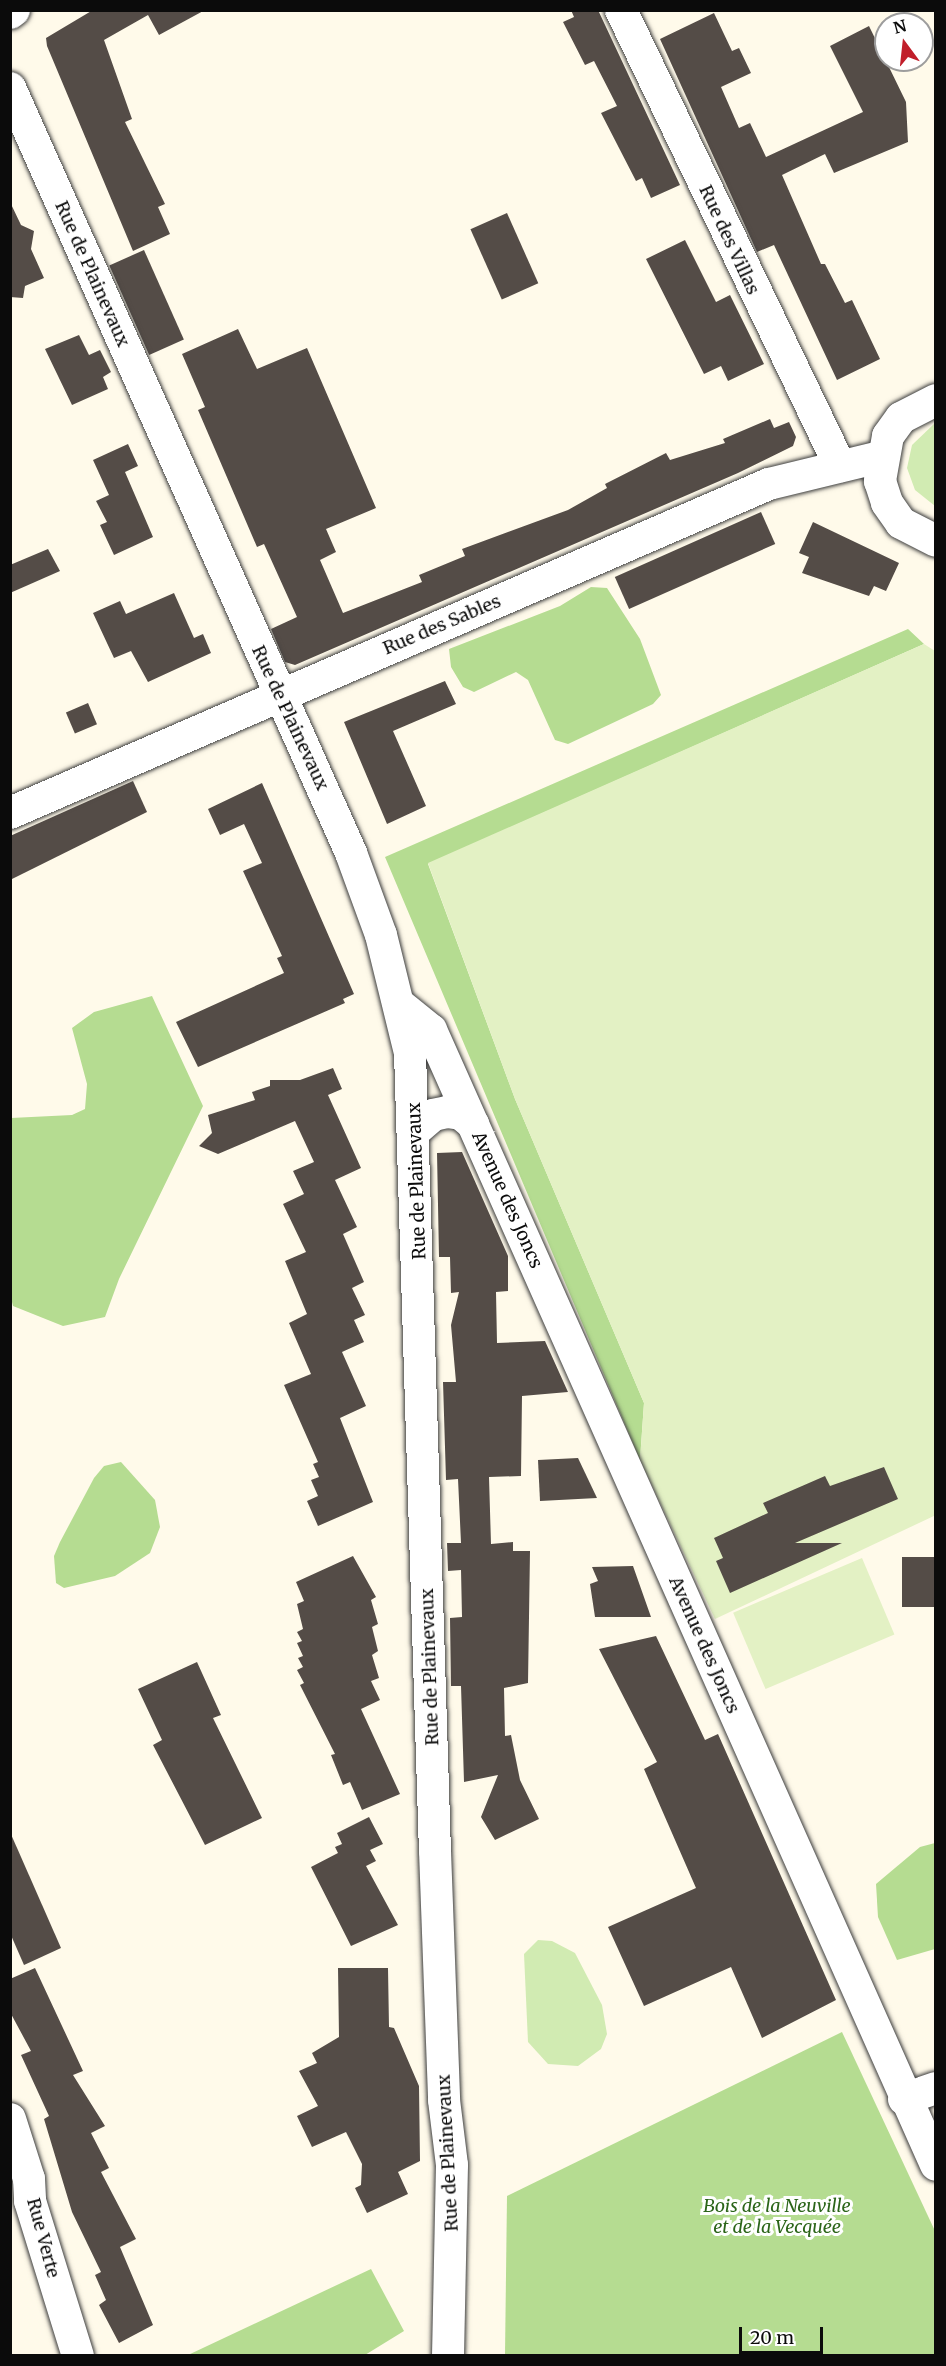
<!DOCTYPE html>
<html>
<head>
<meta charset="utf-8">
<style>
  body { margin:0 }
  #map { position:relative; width:946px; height:2366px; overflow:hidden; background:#fffaea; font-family:Merriweather,serif }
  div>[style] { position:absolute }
  .green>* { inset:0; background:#d1ebb2 }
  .forest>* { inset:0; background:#b5dc91 }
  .pitch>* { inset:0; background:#e3f1c4; transform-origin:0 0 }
  .building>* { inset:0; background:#544c47; transform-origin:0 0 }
  .roads { filter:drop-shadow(0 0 2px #3e3e3e) drop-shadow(0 0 2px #3e3e3e) }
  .minor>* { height:32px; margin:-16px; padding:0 16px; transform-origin:16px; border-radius:16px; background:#fff }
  span { translate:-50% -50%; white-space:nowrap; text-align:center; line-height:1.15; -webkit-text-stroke:6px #fff; paint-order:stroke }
  .street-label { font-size:18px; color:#0b0b0b }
  .park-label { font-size:18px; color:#2b6519; font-style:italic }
  .frame { position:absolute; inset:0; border:12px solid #0b0b0b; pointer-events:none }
  .north { position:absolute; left:874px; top:12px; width:60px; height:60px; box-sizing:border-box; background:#fff; border:2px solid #9d9d9d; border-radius:50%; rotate:345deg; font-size:16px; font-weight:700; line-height:24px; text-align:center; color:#0b0b0b }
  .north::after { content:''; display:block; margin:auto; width:21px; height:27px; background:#c11e2a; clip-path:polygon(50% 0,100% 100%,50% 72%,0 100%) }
  .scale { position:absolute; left:739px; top:2327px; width:84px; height:27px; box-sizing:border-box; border:3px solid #0b0b0b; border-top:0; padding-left:8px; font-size:18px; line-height:21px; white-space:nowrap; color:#0b0b0b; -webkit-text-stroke:4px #fff; paint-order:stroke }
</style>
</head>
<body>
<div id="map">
  <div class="green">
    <i style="clip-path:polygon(935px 423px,935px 506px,915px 490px,907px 468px,912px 445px)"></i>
    <i style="clip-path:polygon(538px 1940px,552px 1941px,575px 1953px,602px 2005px,607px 2034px,601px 2049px,578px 2066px,548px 2064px,528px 2042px,524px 1954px)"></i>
  </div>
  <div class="forest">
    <i style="clip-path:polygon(591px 587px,607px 588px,640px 639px,661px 695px,653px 704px,568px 744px,555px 740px,528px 680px,516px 672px,474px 692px,463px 687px,451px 667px,449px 649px,560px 606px)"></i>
    <i style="clip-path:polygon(908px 629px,924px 644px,428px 864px,515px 1099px,644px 1403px,640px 1460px,385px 857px)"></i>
    <i style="clip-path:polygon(152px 996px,203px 1106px,119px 1279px,105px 1317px,63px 1326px,13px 1306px,11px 1298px,11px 1118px,72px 1115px,85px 1109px,87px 1084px,72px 1028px,94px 1012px)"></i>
    <i style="clip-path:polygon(121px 1462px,155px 1500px,160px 1527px,150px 1553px,115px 1576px,64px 1588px,56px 1583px,54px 1556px,60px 1542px,94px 1478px,104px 1466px)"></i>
    <i style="clip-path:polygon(935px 1843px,935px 1949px,897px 1960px,878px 1917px,876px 1884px,920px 1847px)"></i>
    <i style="clip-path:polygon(842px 2032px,935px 2231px,935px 2355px,505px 2355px,507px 2196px)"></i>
    <i style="clip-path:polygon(371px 2269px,404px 2331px,365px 2355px,188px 2355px)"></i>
  </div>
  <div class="pitch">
    <i style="clip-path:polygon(924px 644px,935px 651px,936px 1515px,715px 1619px,640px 1460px,644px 1403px,515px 1099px,428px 863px)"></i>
    <i style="left:862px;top:1558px;width:83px;height:140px;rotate:67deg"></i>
  </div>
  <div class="building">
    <i style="clip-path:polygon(93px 10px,205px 10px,159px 35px,148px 15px,104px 40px,132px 119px,125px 122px,165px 204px,158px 207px,170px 234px,133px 251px,47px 46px,46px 38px)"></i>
    <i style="clip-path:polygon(571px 10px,598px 10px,680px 185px,651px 198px,642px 178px,636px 181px,601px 113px,617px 106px,594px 61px,585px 65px,563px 22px,574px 17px)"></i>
    <i style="clip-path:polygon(714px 13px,732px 51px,739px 48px,751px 73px,721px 87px,739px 128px,750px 123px,766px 157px,863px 112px,830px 46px,869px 26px,906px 102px,908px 142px,834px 173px,825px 154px,782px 175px,821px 264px,825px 264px,845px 303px,852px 300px,880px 359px,837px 380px,774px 245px,757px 252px,660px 39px)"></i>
    <i style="clip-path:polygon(10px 202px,21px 225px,34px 231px,31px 249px,44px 278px,25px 286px,23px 298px,10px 297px)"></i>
    <i style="left:507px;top:213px;width:77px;height:40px;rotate:66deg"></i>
    <i style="clip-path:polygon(685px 240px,716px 302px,730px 295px,764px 364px,728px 381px,721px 366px,704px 374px,646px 259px)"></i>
    <i style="left:144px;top:250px;width:98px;height:38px;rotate:66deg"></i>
    <i style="clip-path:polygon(238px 329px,257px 369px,307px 348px,376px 508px,326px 529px,336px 552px,320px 560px,343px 613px,422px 582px,419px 575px,465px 556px,462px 549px,568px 510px,607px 488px,605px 484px,666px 453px,670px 460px,725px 443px,723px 439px,770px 419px,774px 428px,789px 422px,796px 437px,793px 446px,738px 473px,295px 665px,285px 662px,271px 629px,297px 617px,264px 544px,257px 547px,198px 410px,205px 407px,182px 354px)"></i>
    <i style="clip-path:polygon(79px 335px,89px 355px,100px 350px,111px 372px,103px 377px,108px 389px,72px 405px,45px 349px)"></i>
    <i style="clip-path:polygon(128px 444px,138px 466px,125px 472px,153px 537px,114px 555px,100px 525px,107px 522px,96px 501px,109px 495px,93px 460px)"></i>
    <i style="left:761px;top:512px;width:35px;height:160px;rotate:66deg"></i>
    <i style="clip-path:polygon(813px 522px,899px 563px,886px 591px,874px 586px,869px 596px,802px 573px,809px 557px,799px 553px)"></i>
    <i style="clip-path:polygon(48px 549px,60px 571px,10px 593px,10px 565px)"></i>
    <i style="clip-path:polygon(174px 593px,194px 638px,203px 634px,211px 653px,148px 682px,131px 651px,114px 658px,93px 613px,120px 601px,126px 614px)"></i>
    <i style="clip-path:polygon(445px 681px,456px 704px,393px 731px,426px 806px,387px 824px,344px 722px)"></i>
    <i style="left:88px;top:703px;width:23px;height:24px;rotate:67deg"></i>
    <i style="clip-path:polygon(133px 781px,147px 812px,10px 880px,10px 836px)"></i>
    <i style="clip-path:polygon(262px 783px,354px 994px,343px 999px,345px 1003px,198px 1067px,176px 1022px,284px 973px,277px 958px,282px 956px,243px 871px,262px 863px,244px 824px,220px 835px,208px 809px)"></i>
    <i style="clip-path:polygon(333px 1068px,342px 1089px,328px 1095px,361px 1168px,335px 1180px,357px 1227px,343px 1234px,364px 1282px,352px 1288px,365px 1315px,354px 1320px,364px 1342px,342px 1352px,366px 1406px,340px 1418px,373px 1502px,318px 1526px,307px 1501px,318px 1496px,311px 1480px,319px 1477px,313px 1464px,318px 1462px,284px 1385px,311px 1374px,289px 1323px,307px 1314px,285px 1261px,306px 1252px,283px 1204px,304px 1194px,293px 1171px,314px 1162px,295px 1121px,218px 1154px,199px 1146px,212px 1133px,208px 1115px,255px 1100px,252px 1092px,270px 1086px,270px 1080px,300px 1080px)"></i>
    <i style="clip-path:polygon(462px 1152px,508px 1256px,508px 1291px,496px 1292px,497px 1343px,545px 1341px,568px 1392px,522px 1396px,521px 1476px,489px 1477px,491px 1544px,513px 1542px,513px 1551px,530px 1551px,528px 1683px,504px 1688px,505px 1736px,511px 1735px,520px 1780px,539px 1819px,495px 1840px,481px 1817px,498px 1775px,464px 1782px,461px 1686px,451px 1686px,450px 1618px,462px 1617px,461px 1570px,448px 1571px,447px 1543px,461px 1543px,458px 1479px,446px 1480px,443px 1382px,456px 1382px,451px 1325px,459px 1292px,451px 1293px,450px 1257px,439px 1257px,437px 1153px)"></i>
    <i style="clip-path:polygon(578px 1458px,597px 1498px,540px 1501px,538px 1460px)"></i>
    <i style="clip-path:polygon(884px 1467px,898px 1499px,795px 1543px,842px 1543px,730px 1593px,716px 1561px,723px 1558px,714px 1538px,768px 1513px,763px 1503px,825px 1476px,830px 1486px)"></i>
    <i style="clip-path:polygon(353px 1556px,376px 1597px,371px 1600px,378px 1624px,372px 1627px,378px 1651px,372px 1655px,379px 1678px,371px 1681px,380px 1700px,361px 1709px,400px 1794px,362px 1810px,350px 1782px,343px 1785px,331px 1755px,335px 1754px,300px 1685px,304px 1683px,297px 1670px,303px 1667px,298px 1658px,303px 1656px,297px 1643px,302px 1641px,297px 1632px,303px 1629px,297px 1604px,304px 1601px,296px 1582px)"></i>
    <i style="left:936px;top:1557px;width:50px;height:34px;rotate:90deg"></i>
    <i style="clip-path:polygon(633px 1566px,651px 1617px,595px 1617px,590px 1584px,598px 1581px,592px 1567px)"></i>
    <i style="clip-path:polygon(656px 1636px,705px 1740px,718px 1734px,836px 2000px,762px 2038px,731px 1967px,644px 2006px,608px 1927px,696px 1888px,644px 1769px,657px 1762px,599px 1649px)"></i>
    <i style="clip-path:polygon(197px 1662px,221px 1715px,213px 1718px,262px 1818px,205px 1845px,153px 1745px,162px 1740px,138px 1689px)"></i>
    <i style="clip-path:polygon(369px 1817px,383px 1844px,370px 1850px,376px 1861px,366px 1866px,398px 1925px,351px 1946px,311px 1867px,338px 1853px,335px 1847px,342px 1844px,337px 1833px)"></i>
    <i style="clip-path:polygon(10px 1832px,61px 1948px,24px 1965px,10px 1933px)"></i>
    <i style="clip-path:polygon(35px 1968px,83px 2071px,73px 2075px,105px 2126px,91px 2133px,109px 2168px,101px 2172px,136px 2239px,120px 2247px,153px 2325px,119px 2343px,99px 2305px,106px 2300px,95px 2275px,101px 2272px,72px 2212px,44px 2119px,49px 2116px,21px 2055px,31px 2051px,10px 2012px,10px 1979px)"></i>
    <i style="clip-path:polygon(338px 1968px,388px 1968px,389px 2027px,394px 2028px,419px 2086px,420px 2161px,398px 2172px,408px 2194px,367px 2213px,355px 2188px,361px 2185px,362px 2164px,346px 2132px,312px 2147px,297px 2116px,318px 2106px,299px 2071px,317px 2063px,312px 2053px,339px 2037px)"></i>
  </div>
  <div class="roads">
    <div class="minor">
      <i style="left:621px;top:10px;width:506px;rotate:64.35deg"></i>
      <i style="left:10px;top:13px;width:5px;rotate:-37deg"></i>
      <i style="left:10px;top:88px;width:838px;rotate:65.97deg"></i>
      <i style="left:351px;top:853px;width:87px;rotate:69.9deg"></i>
      <i style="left:381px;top:935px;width:122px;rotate:76.2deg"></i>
      <i style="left:410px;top:1053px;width:798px;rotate:88.21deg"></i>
      <i style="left:435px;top:1851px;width:249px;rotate:87.9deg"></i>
      <i style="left:444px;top:2100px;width:65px;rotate:83deg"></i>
      <i style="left:452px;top:2165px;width:191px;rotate:91.2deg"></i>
      <i style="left:936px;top:400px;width:39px;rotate:153deg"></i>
      <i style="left:901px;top:418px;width:22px;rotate:126deg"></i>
      <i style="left:888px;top:436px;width:46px;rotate:100.1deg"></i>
      <i style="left:880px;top:481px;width:23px;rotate:72deg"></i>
      <i style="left:887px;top:503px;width:24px;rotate:55deg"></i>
      <i style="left:901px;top:523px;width:39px;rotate:27deg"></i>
      <i style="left:10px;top:813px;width:827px;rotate:-23.44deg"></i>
      <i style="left:769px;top:484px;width:114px;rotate:-13.7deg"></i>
      <i style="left:400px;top:1005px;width:40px;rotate:39deg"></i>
      <i style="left:431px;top:1030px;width:1242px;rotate:66.01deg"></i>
      <i style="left:416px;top:1130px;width:23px;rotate:-41deg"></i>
      <i style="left:433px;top:1115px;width:14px;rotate:-12deg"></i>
      <i style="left:447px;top:1112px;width:14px;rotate:8deg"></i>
      <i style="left:461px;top:1114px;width:16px;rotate:40deg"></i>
      <i style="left:904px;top:2099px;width:34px;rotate:-19deg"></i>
      <i style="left:10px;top:2119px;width:63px;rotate:72.4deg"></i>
      <i style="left:29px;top:2179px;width:22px;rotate:87deg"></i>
      <i style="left:30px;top:2201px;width:162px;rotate:72.8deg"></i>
    </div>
  </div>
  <div class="street-label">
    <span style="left:729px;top:240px;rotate:65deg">Rue des Villas</span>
    <span style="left:92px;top:274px;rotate:66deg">Rue de Plainevaux</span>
    <span style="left:442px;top:625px;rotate:-23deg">Rue des Sables</span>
    <span style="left:290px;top:718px;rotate:65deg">Rue de Plainevaux</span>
    <span style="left:417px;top:1181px;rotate:-92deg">Rue de Plainevaux</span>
    <span style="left:507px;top:1200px;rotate:66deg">Avenue des Joncs</span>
    <span style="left:704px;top:1645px;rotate:66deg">Avenue des Joncs</span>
    <span style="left:430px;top:1667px;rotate:-92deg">Rue de Plainevaux</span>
    <span style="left:448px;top:2153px;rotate:-93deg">Rue de Plainevaux</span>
    <span style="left:43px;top:2238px;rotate:75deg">Rue Verte</span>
  </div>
  <div class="park-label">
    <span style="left:777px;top:2217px">Bois de la Neuville<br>et de la Vecquée</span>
  </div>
  <div class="frame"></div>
  <div class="north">N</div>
  <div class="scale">20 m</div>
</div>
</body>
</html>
